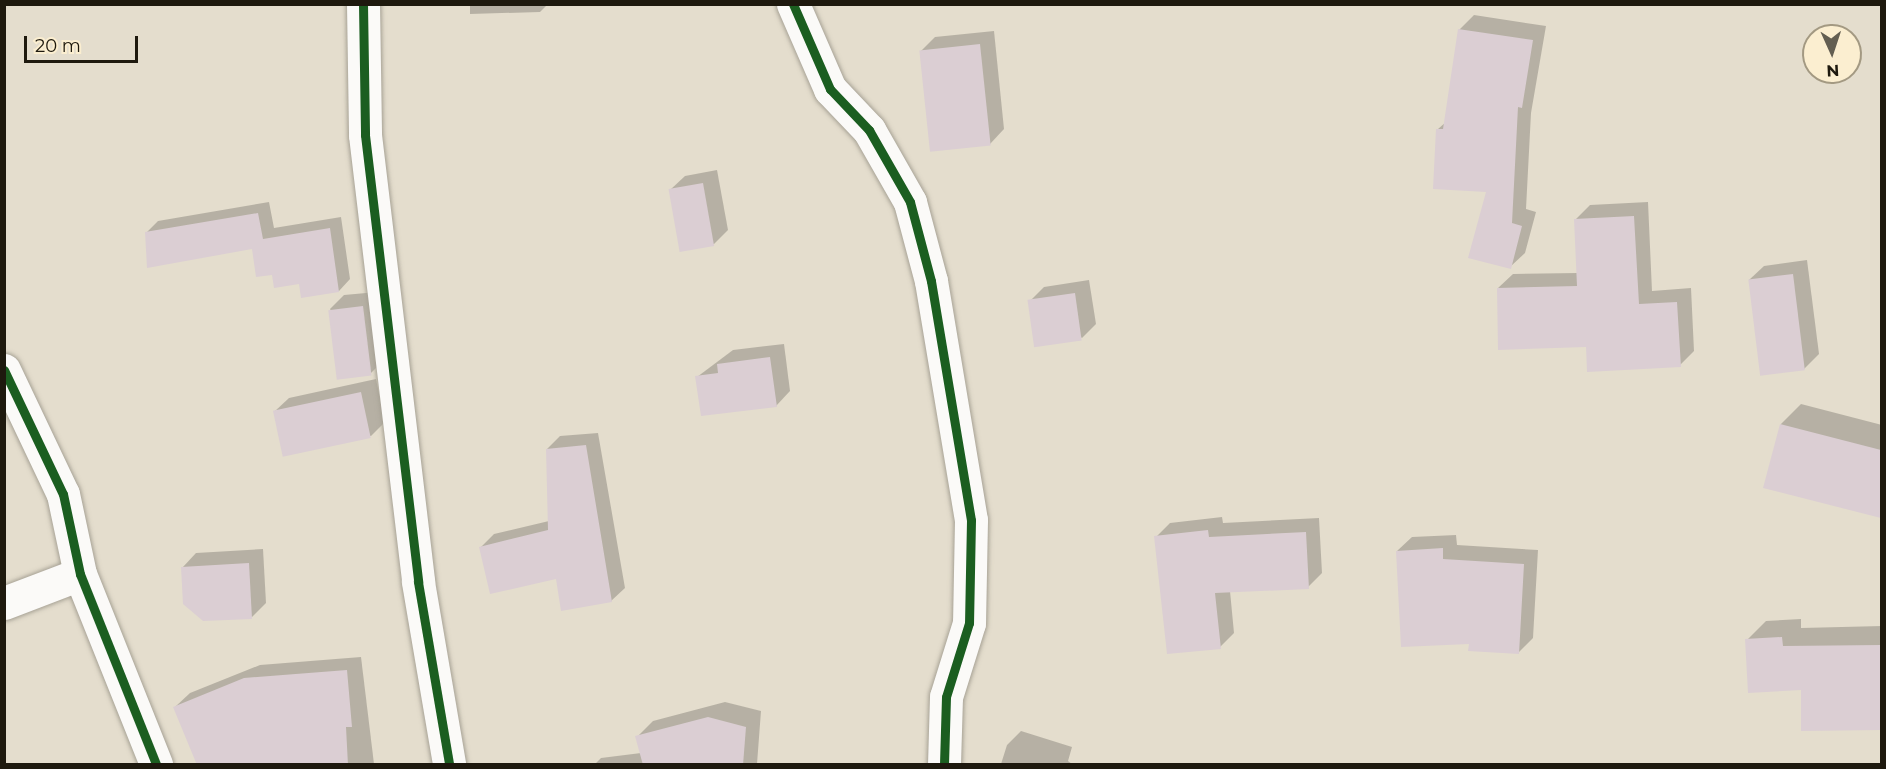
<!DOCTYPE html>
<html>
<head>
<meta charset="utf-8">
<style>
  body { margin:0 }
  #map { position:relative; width:1886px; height:769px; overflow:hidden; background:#e4ddcd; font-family:Montserrat,sans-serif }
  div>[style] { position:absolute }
  .shadow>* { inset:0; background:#0003 }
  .building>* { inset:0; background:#dbced3; transform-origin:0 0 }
  .roads { filter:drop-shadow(0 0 2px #a7a295) drop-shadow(0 0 2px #a7a295) }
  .minor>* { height:33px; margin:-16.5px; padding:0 16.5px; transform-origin:16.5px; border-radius:16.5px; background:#fbfaf8 }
  .cycleway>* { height:9px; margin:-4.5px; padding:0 4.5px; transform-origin:4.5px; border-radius:4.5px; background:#1b5e20 }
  span { translate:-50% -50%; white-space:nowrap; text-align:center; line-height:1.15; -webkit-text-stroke:4.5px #fbeed0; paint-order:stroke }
  .frame { position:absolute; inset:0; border:6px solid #1e190e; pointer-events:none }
  .north { position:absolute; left:1802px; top:24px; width:60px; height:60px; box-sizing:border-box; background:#fbeed0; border:2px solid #a39982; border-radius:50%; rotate:177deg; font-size:16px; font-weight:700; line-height:24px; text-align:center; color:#1e190e }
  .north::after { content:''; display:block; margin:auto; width:21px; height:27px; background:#635e51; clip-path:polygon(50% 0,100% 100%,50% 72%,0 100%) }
  .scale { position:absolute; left:24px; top:36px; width:114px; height:27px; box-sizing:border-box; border:3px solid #1e190e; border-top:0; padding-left:8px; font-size:18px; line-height:21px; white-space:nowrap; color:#1e190e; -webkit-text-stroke:4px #fbeed0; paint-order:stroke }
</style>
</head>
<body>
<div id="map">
  <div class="shadow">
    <i style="clip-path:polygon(470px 4px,548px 4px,540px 12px,470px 14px)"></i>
    <i style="clip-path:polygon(1474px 15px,1546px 26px,1531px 113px,1526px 209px,1536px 212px,1525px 253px,1510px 267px,1488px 190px,1438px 129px,1446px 122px,1459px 30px)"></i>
    <i style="clip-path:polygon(994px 31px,1004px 129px,990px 144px,921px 51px,935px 37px)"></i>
    <i style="clip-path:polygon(717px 170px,728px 230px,714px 244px,681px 250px,670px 190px,685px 176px)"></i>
    <i style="clip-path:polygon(269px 202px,274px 228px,341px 217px,350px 279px,339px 291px,273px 273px,253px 247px,146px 233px,158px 221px)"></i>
    <i style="clip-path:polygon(1648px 202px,1652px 291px,1691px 288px,1694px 351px,1680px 365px,1587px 345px,1498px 288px,1513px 274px,1578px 273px,1576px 219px,1590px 205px)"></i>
    <i style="clip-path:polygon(1807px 260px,1819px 354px,1804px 369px,1749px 280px,1764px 266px)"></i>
    <i style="clip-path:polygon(1089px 280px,1096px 324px,1082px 338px,1030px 301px,1044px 287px)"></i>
    <i style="clip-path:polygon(377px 292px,384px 360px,370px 374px,330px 309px,344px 295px)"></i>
    <i style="clip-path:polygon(784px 344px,790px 391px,776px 406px,697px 377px,733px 350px)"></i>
    <i style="clip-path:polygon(376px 379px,385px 422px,371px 436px,274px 412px,289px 398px)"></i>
    <i style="clip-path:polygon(1801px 404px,1882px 425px,1882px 517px,1765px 487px,1781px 424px)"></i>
    <i style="clip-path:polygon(598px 433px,625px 588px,611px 601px,480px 548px,494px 534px,549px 521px,547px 449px,560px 436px)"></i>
    <i style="clip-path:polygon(1222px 517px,1223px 523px,1319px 518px,1322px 573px,1308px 587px,1230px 591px,1234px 633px,1220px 647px,1156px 537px,1170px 523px)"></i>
    <i style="clip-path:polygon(1456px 535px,1457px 545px,1538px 550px,1533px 638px,1518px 653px,1397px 551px,1412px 537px)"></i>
    <i style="clip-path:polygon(263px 549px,266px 603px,252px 617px,182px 568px,196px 553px)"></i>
    <i style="clip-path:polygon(1801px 619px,1801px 628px,1882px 626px,1882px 728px,1803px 729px,1802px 688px,1747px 640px,1766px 621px)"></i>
    <i style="clip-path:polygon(361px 657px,374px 764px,199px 764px,175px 707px,190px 693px,260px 665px)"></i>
    <i style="clip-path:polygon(725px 702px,761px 711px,757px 764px,595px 764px,601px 758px,641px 753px,637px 737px,653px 721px)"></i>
    <i style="clip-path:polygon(1021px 731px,1072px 747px,1068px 761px,1072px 764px,1001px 764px,1007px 745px)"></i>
  </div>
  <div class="building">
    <i style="clip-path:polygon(1458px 29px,1533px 40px,1522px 108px,1518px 107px,1512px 223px,1522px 226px,1511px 269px,1468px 258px,1486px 192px,1433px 189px,1436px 129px,1443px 129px)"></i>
    <i style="left:980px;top:44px;width:102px;height:61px;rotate:84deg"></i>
    <i style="left:703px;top:183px;width:64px;height:35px;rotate:80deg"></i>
    <i style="clip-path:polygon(258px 213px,263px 239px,330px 228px,339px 292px,301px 298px,299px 284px,274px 288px,272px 275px,256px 277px,252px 249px,147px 268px,145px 232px)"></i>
    <i style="clip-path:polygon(1634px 216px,1639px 304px,1677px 302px,1681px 367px,1587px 372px,1586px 347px,1498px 350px,1497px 288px,1577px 286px,1574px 219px)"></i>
    <i style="left:1793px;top:274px;width:97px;height:45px;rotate:83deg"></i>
    <i style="left:1075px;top:293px;width:48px;height:48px;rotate:82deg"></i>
    <i style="left:363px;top:306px;width:70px;height:35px;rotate:83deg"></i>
    <i style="clip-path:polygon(770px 357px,777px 407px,701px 416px,695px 376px,718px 373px,717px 364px)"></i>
    <i style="left:361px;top:392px;width:47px;height:90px;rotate:78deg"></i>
    <i style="clip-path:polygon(1780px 424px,1881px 450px,1881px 518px,1763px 488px)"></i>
    <i style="clip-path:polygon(586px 445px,612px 602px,561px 611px,556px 579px,490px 594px,479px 547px,548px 530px,546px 449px)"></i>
    <i style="clip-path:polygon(1208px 530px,1209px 537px,1306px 532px,1309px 589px,1215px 593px,1221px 649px,1167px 654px,1154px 536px)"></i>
    <i style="clip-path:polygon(1443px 548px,1443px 559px,1524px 564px,1519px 654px,1468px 651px,1469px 644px,1401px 647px,1396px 551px)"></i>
    <i style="clip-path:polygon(249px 563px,252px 619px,203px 621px,183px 604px,181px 567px)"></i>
    <i style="clip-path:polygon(1782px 637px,1783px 646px,1881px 645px,1881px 730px,1801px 731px,1801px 690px,1748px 693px,1745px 639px)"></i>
    <i style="clip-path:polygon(347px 670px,352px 727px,346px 727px,348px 765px,197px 765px,173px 707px,244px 678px)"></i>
    <i style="clip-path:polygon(708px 717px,746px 727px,743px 765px,643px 765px,635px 736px)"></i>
  </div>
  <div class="roads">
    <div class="minor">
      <i style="left:363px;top:4px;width:131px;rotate:89.1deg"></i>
      <i style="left:365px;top:135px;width:450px;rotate:83.2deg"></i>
      <i style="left:418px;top:582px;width:185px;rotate:80.3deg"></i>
      <i style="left:793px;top:4px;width:93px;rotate:66.5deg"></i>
      <i style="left:830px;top:89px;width:57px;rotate:46.4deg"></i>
      <i style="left:869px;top:130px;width:83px;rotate:60.3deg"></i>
      <i style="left:910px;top:202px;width:82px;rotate:75.1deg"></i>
      <i style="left:931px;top:281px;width:242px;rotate:80.5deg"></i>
      <i style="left:971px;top:520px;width:103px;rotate:91.1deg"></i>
      <i style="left:969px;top:623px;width:77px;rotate:107.3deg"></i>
      <i style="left:946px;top:697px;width:67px;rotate:91.7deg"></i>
      <i style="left:4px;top:370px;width:137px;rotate:64.6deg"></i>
      <i style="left:63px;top:494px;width:82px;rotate:78deg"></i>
      <i style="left:80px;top:574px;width:205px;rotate:68.2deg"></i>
      <i style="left:4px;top:603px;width:81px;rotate:-20.9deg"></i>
    </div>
  </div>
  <div class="cycleway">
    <i style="left:363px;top:4px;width:131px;rotate:89.1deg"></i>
    <i style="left:365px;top:135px;width:450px;rotate:83.2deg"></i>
    <i style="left:418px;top:582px;width:185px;rotate:80.3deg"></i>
    <i style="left:793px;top:4px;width:93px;rotate:66.5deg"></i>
    <i style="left:830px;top:89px;width:57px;rotate:46.4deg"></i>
    <i style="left:869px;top:130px;width:83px;rotate:60.3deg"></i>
    <i style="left:910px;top:202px;width:82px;rotate:75.1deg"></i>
    <i style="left:931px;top:281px;width:242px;rotate:80.5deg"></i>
    <i style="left:971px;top:520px;width:103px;rotate:91.1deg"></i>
    <i style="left:969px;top:623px;width:77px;rotate:107.3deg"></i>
    <i style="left:946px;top:697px;width:67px;rotate:91.7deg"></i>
    <i style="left:4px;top:370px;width:137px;rotate:64.6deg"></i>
    <i style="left:63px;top:494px;width:82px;rotate:78deg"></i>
    <i style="left:80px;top:574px;width:205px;rotate:68.2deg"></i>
  </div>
  <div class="frame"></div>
  <div class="north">N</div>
  <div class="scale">20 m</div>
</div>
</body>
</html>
